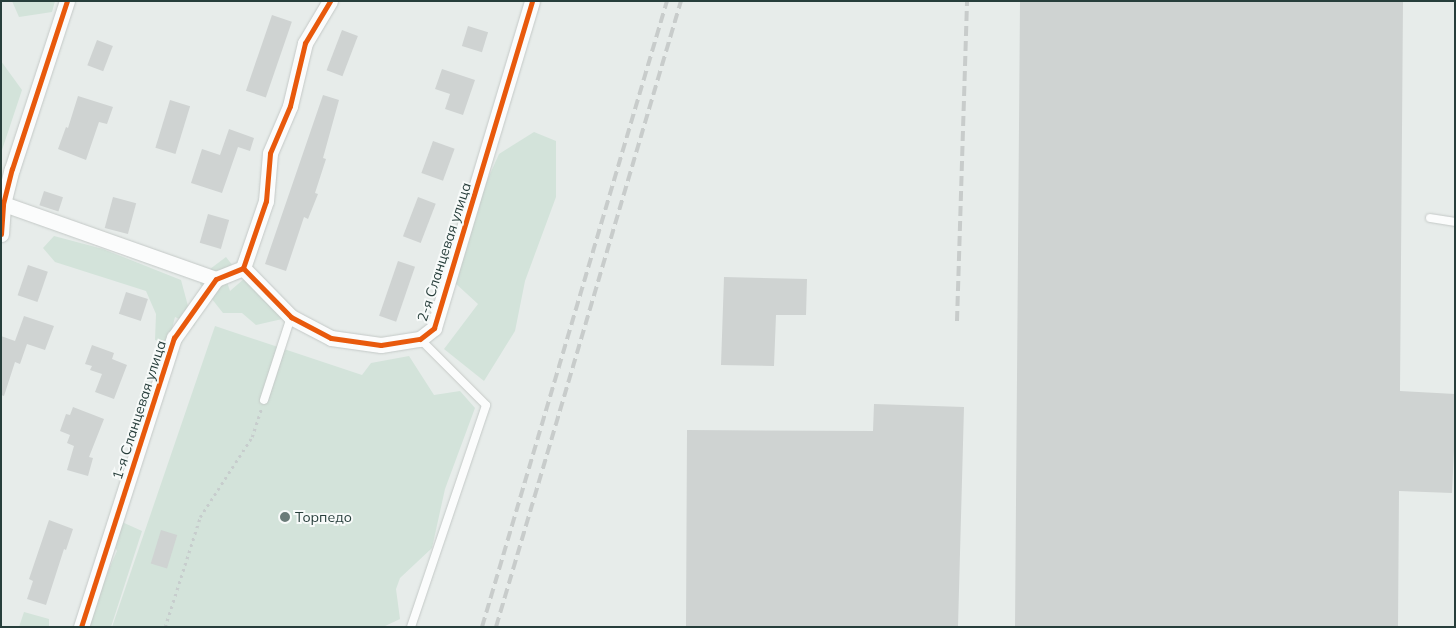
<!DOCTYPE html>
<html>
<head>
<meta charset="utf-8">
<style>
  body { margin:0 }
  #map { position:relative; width:1456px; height:628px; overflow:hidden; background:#e7ecea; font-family:Mulish,sans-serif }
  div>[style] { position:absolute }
  .green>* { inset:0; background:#d3e3da }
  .building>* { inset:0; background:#cfd3d2; transform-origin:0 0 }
  .path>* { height:2.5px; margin-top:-1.25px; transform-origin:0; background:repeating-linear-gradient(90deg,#c7cdcd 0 2.5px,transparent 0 6.5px) }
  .roads { filter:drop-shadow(0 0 1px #c4c9c7) drop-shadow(0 0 1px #c4c9c7) }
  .lane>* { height:8px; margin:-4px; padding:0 4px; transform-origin:4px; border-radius:4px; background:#fbfcfc }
  .street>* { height:15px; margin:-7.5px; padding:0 7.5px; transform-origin:7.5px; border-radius:7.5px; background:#fbfcfc }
  .rail>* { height:4px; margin-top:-2px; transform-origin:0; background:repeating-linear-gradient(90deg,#c8cccb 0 10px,transparent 0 15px) }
  .cycleway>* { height:5px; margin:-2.5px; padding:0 2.5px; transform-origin:2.5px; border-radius:2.5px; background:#e8590c }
  .dots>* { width:14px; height:14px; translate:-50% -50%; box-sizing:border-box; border:2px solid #f7faf9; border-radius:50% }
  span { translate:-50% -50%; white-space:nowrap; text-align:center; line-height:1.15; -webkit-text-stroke:4px #f7faf9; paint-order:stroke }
  .street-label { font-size:14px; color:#273e3b }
  .poi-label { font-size:14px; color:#273e3b }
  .left { translate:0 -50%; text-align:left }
  .frame { position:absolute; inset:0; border:2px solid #273e3b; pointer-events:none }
</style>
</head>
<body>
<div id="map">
  <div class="green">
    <i style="clip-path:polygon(12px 1px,55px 1px,52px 12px,19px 17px)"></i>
    <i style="clip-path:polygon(1px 61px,22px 90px,1px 153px)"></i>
    <i style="clip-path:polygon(534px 132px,556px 141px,556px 197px,525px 281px,515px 331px,484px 381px,444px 349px,478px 304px,454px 282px,473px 212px,499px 154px)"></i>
    <i style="clip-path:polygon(54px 236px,103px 249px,181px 280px,188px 306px,200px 314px,194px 326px,175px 317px,168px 344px,155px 340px,156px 314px,146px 291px,55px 262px,43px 248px)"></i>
    <i style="clip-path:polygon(226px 257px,233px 266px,226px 279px,230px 291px,245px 278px,291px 317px,256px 325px,242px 313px,223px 313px,200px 284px,206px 272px)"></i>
    <i style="clip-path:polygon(215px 326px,362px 375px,371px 363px,409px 356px,434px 395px,460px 391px,475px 408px,445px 489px,432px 548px,400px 578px,396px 589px,400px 619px,383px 627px,112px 627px)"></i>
    <i style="clip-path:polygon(122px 522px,142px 531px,111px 627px,83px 627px,117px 551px,107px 534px)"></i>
    <i style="clip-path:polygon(24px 612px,49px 619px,49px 627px,19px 627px)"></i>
  </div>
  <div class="building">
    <i style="clip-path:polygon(1020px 1px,1403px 1px,1400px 391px,1455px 394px,1455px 429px,1452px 493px,1399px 491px,1398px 627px,1015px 627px)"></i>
    <i style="left:272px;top:15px;width:21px;height:80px;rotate:19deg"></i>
    <i style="left:468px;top:26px;width:21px;height:21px;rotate:17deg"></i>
    <i style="left:342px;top:30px;width:17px;height:43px;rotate:21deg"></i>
    <i style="left:97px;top:40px;width:17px;height:27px;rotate:21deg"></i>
    <i style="clip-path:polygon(442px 69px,475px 80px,463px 115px,445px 109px,450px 94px,435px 89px)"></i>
    <i style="clip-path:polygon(323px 95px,339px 100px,323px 158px,326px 159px,315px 193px,318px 194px,308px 219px,304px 217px,286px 271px,265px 264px)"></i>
    <i style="clip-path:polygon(78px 96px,113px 107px,107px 124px,99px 122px,86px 160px,58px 149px,66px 127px,68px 128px)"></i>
    <i style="left:170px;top:100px;width:21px;height:50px;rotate:17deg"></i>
    <i style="clip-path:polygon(229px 129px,254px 138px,250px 151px,238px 147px,222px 193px,191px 183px,202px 149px,220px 155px)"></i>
    <i style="left:433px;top:141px;width:23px;height:34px;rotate:20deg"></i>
    <i style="left:44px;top:191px;width:20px;height:15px;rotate:18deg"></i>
    <i style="left:113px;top:197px;width:24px;height:32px;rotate:15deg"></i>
    <i style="left:418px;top:197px;width:19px;height:42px;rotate:21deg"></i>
    <i style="left:208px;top:214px;width:22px;height:30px;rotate:16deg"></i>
    <i style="left:398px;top:261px;width:18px;height:58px;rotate:19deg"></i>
    <i style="left:28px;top:265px;width:21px;height:32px;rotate:19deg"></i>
    <i style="clip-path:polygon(724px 277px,807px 279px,806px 315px,776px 315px,774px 366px,721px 365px)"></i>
    <i style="left:126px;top:292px;width:23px;height:23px;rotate:18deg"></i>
    <i style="clip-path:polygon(24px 316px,54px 326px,45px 350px,27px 344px,20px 364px,15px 362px,4px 396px,1px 395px,1px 336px,15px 341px)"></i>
    <i style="clip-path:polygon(92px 345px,114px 353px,112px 359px,127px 365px,114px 399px,95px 392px,102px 374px,90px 370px,92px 366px,85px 364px)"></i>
    <i style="clip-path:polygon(874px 404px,964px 407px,958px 627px,686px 627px,687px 430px,873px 431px)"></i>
    <i style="clip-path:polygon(73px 407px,104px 419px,89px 457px,93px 458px,88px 476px,67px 470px,74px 446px,67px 443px,70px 435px,60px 431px,66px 414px,70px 415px)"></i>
    <i style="clip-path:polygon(49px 520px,73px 529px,66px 550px,64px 549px,46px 605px,27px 599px,33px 581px,29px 579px)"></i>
    <i style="left:161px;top:530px;width:17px;height:35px;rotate:17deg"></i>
  </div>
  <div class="path">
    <i style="left:165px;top:627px;width:115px;rotate:-72.3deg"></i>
    <i style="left:200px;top:517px;width:95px;rotate:-57deg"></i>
    <i style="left:252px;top:437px;width:29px;rotate:-72deg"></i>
  </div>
  <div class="roads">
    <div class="lane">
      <i style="left:1430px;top:218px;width:25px;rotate:9deg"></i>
      <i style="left:264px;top:400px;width:87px;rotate:-72deg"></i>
      <i style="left:411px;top:627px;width:234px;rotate:-71.3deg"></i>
      <i style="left:486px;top:405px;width:93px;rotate:-135deg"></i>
    </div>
    <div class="street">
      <i style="left:1px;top:203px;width:228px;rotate:19.5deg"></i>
      <i style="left:1px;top:234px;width:30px;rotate:-86deg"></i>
      <i style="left:3px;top:204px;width:36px;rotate:-76deg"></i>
      <i style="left:12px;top:169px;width:177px;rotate:-71.9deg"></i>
      <i style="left:243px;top:268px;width:69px;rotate:45.6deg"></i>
      <i style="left:291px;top:317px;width:45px;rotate:27.7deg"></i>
      <i style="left:331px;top:338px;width:50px;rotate:8deg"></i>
      <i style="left:381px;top:345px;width:39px;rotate:-9deg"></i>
      <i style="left:420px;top:339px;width:18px;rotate:-38deg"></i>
      <i style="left:434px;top:328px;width:341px;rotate:-73.3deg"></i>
      <i style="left:81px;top:627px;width:304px;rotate:-72.2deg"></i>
      <i style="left:174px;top:338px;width:72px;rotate:-54.6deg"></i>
      <i style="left:216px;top:279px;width:29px;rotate:-22deg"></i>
      <i style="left:243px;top:268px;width:71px;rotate:-71.1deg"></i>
      <i style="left:266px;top:201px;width:48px;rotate:-85.2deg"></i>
      <i style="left:270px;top:153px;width:51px;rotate:-66.9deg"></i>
      <i style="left:290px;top:106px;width:65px;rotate:-76.6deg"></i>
      <i style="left:305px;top:43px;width:49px;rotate:-59.2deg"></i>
    </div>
  </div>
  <div class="rail">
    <i style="left:957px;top:321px;width:320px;rotate:-88.2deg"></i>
    <i style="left:482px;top:627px;width:653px;rotate:-73.54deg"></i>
    <i style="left:496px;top:627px;width:653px;rotate:-73.54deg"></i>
  </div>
  <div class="cycleway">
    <i style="left:1px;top:234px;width:30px;rotate:-86deg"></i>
    <i style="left:3px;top:204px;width:36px;rotate:-76deg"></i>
    <i style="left:12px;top:169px;width:177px;rotate:-71.9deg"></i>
    <i style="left:243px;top:268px;width:69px;rotate:45.6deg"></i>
    <i style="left:291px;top:317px;width:45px;rotate:27.7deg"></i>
    <i style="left:331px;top:338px;width:50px;rotate:8deg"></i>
    <i style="left:381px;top:345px;width:39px;rotate:-9deg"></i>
    <i style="left:420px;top:339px;width:18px;rotate:-38deg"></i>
    <i style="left:434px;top:328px;width:341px;rotate:-73.3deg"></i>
    <i style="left:81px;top:627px;width:304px;rotate:-72.2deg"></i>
    <i style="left:174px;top:338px;width:72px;rotate:-54.6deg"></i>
    <i style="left:216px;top:279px;width:29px;rotate:-22deg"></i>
    <i style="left:243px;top:268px;width:71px;rotate:-71.1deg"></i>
    <i style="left:266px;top:201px;width:48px;rotate:-85.2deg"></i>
    <i style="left:270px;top:153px;width:51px;rotate:-66.9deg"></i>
    <i style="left:290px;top:106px;width:65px;rotate:-76.6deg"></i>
    <i style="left:305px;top:43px;width:49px;rotate:-59.2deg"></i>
  </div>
  <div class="dots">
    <i style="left:285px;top:517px;background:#6a7b78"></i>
  </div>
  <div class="street-label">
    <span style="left:444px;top:252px;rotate:-72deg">2-я Сланцевая улица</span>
    <span style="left:139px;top:410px;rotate:-72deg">1-я Сланцевая улица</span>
  </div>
  <div class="poi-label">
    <span class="left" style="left:295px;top:517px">Торпедо</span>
  </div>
  <div class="frame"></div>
</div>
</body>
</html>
